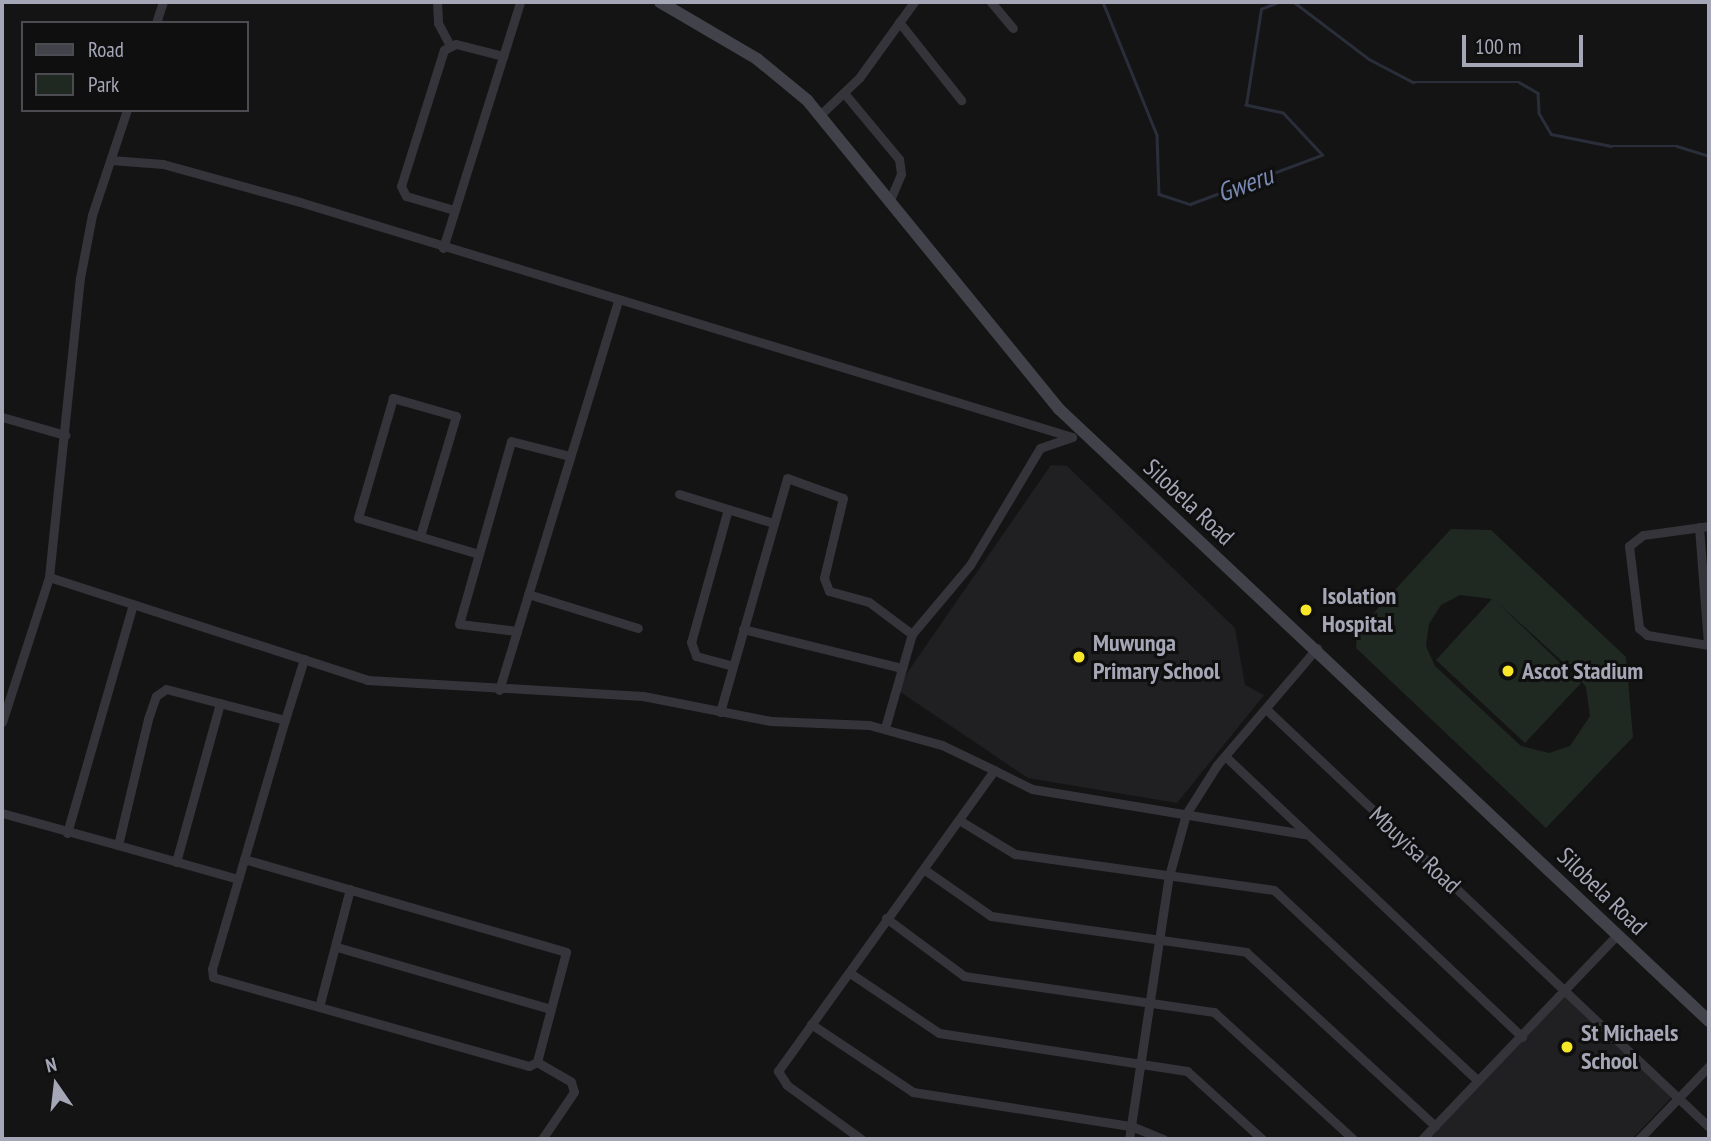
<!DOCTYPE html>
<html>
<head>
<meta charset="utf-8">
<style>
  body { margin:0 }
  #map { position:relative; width:1711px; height:1141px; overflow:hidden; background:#141415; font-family:"PT Sans Narrow",sans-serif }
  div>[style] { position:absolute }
  .built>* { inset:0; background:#202022 }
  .green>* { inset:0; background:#202822 }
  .stream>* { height:2.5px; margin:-1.25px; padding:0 1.25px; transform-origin:1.25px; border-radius:1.25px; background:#292e3a }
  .street>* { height:9px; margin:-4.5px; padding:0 4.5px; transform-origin:4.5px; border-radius:4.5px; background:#35343b }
  .secondary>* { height:12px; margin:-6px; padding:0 6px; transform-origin:6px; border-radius:6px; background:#42424b }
  .dots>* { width:19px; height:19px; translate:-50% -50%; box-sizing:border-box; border:4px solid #0f0f10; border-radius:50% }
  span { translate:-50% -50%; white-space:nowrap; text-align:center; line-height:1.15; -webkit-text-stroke:6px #0f0f10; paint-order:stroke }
  .street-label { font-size:24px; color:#a5a6b6 }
  .poi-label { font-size:24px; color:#a5a6b6; font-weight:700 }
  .left { translate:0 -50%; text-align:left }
  .water-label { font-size:26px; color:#7a8ab3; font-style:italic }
  .frame { position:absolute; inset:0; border:4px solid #a5a6b6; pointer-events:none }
  .legend { position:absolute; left:21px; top:21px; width:228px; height:91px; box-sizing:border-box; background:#0f0f10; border:2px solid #4b4b52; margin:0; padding:9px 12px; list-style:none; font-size:21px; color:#a5a6b6 }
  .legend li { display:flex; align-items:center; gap:14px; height:35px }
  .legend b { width:35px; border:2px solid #4b4b52 }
  .north { position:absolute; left:21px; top:1050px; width:70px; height:70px; -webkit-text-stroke:5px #0f0f10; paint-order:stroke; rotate:346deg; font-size:19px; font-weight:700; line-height:28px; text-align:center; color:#a5a6b6 }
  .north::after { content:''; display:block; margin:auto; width:24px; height:32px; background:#a5a6b6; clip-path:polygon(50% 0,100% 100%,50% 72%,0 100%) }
  .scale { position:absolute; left:1462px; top:35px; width:121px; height:32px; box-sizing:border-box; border:4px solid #a5a6b6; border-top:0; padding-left:9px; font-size:21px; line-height:24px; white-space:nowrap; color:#a5a6b6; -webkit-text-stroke:5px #0f0f10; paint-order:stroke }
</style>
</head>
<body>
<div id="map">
  <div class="built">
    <i style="clip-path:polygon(1051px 465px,1067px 466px,1235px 628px,1245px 685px,1264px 695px,1177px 803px,1028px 778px,896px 689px)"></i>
    <i style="clip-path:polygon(1565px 997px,1672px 1097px,1632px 1139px,1428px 1139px)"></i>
  </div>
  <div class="green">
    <i style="clip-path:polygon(evenodd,1451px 529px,1491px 530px,1626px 657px,1633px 737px,1546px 828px,1356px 648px,1357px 631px,1451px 529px,1460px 595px,1492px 599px,1436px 660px,1525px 743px,1581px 683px,1496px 601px,1577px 675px,1586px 687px,1590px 716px,1570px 746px,1549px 753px,1521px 746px,1435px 666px,1426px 646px,1429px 624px,1441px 605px,1460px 595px)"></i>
  </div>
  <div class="stream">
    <i style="left:1103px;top:2px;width:144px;rotate:67.9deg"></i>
    <i style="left:1157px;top:135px;width:59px;rotate:88.1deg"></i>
    <i style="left:1159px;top:194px;width:33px;rotate:18deg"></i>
    <i style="left:1190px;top:204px;width:141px;rotate:-20.4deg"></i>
    <i style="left:1322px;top:155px;width:57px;rotate:-132.9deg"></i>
    <i style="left:1283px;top:113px;width:38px;rotate:-168deg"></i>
    <i style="left:1246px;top:105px;width:97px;rotate:-81.1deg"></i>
    <i style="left:1261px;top:9px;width:18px;rotate:-22deg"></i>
    <i style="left:1294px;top:2px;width:94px;rotate:37.2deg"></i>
    <i style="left:1369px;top:59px;width:50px;rotate:27.6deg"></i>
    <i style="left:1413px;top:82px;width:106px"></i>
    <i style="left:1519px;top:82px;width:22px;rotate:30deg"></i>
    <i style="left:1538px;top:93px;width:20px;rotate:87deg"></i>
    <i style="left:1539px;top:113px;width:24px;rotate:60deg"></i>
    <i style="left:1551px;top:134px;width:61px;rotate:11.3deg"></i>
    <i style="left:1611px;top:146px;width:66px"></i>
    <i style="left:1677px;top:146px;width:34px;rotate:17deg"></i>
    <i style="left:1709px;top:179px;width:17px;rotate:90deg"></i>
  </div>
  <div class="street">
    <i style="left:437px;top:2px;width:21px;rotate:87deg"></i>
    <i style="left:438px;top:23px;width:24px;rotate:62deg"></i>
    <i style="left:991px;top:2px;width:34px;rotate:50deg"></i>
    <i style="left:899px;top:22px;width:100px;rotate:51.5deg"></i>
    <i style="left:156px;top:23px;width:22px;rotate:-72deg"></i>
    <i style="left:844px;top:93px;width:86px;rotate:50.2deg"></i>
    <i style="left:899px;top:159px;width:15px;rotate:82deg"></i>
    <i style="left:901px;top:174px;width:28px;rotate:113deg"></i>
    <i style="left:820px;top:115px;width:54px;rotate:-43.5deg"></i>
    <i style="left:859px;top:78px;width:94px;rotate:-54.1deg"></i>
    <i style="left:111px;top:160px;width:52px;rotate:4.4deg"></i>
    <i style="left:163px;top:164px;width:142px;rotate:15.5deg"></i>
    <i style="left:300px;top:202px;width:807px;rotate:16.93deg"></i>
    <i style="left:454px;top:210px;width:50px;rotate:-163.7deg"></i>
    <i style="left:406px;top:196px;width:11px;rotate:-117deg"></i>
    <i style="left:401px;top:186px;width:143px;rotate:-72.5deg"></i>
    <i style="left:444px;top:50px;width:13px;rotate:-27deg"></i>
    <i style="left:456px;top:44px;width:49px;rotate:14.3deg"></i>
    <i style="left:443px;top:248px;width:258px;rotate:-72.6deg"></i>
    <i style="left:2px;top:417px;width:66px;rotate:15.9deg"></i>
    <i style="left:679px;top:494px;width:98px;rotate:17.1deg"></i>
    <i style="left:728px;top:509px;width:138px;rotate:105.5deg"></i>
    <i style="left:691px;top:642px;width:15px;rotate:70deg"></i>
    <i style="left:696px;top:656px;width:38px;rotate:15deg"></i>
    <i style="left:1709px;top:526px;width:67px;rotate:172.2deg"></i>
    <i style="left:1643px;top:535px;width:18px;rotate:142deg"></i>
    <i style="left:1629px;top:546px;width:83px;rotate:83deg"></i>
    <i style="left:1639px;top:628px;width:11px;rotate:41deg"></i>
    <i style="left:1647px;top:635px;width:63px;rotate:9.2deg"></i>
    <i style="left:1699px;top:527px;width:118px;rotate:85.6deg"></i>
    <i style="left:420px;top:536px;width:125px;rotate:-73.3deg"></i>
    <i style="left:456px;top:416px;width:66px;rotate:-164.1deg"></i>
    <i style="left:393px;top:398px;width:125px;rotate:106.3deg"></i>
    <i style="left:358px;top:518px;width:126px;rotate:16.6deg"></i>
    <i style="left:49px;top:577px;width:334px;rotate:17.9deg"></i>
    <i style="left:367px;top:680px;width:276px;rotate:3.3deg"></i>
    <i style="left:643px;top:696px;width:130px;rotate:11.1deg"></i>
    <i style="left:771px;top:721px;width:98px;rotate:2.3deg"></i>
    <i style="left:869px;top:725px;width:76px;rotate:15.3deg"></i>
    <i style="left:942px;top:745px;width:58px;rotate:25.7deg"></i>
    <i style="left:528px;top:594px;width:115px;rotate:17.2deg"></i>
    <i style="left:743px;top:629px;width:164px;rotate:13.8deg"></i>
    <i style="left:517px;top:631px;width:58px;rotate:-173.1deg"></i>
    <i style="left:459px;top:624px;width:190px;rotate:-74.1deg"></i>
    <i style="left:511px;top:441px;width:61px;rotate:14.3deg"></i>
    <i style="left:499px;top:690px;width:405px;rotate:-73deg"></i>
    <i style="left:1266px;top:709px;width:609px;rotate:43.34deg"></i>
    <i style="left:720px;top:712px;width:243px;rotate:-74deg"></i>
    <i style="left:787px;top:478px;width:59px;rotate:19.7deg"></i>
    <i style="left:843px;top:498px;width:82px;rotate:103.4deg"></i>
    <i style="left:824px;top:578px;width:14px;rotate:69deg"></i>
    <i style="left:829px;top:591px;width:41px;rotate:15.4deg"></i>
    <i style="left:869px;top:602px;width:54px;rotate:36.7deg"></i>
    <i style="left:2px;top:722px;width:152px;rotate:-72deg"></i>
    <i style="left:49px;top:577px;width:301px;rotate:-84.1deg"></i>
    <i style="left:80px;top:278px;width:64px;rotate:-79.2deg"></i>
    <i style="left:92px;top:215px;width:111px;rotate:-71.6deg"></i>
    <i style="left:885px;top:728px;width:98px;rotate:-74deg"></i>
    <i style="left:912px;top:634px;width:90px;rotate:-50deg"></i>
    <i style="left:970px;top:565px;width:136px;rotate:-59.1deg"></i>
    <i style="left:1040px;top:448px;width:34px;rotate:-19deg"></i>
    <i style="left:1225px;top:756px;width:409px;rotate:43.4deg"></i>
    <i style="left:2px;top:813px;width:120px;rotate:15.4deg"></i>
    <i style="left:959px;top:820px;width:66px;rotate:31.3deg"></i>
    <i style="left:1015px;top:854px;width:261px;rotate:7.9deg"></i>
    <i style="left:1274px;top:890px;width:279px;rotate:43.1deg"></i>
    <i style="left:67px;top:833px;width:238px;rotate:-73.9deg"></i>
    <i style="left:244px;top:859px;width:335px;rotate:16.1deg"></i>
    <i style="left:566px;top:952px;width:114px;rotate:104.8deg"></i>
    <i style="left:537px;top:1062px;width:9px;rotate:153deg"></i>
    <i style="left:529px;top:1066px;width:328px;rotate:-164.3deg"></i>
    <i style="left:213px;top:977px;width:8px;rotate:-97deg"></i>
    <i style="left:212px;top:969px;width:259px;rotate:-73.7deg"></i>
    <i style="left:285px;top:720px;width:64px;rotate:-72.7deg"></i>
    <i style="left:176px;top:862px;width:165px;rotate:-74.5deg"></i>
    <i style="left:925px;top:870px;width:80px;rotate:34.9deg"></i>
    <i style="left:991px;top:916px;width:258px;rotate:8deg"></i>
    <i style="left:1246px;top:952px;width:257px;rotate:42.6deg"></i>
    <i style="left:238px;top:879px;width:125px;rotate:-164.2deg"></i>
    <i style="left:118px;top:845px;width:130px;rotate:-76.6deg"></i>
    <i style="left:148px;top:719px;width:24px;rotate:-71deg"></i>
    <i style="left:156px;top:696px;width:12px;rotate:-35deg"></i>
    <i style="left:166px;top:689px;width:123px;rotate:14.6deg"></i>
    <i style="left:886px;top:918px;width:97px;rotate:36.6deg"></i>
    <i style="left:964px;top:976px;width:253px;rotate:8.2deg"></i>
    <i style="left:1214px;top:1012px;width:188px;rotate:42.4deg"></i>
    <i style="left:337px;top:947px;width:222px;rotate:16.2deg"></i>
    <i style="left:850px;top:973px;width:107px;rotate:34deg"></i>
    <i style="left:939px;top:1033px;width:251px;rotate:8.7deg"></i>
    <i style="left:1187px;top:1071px;width:101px;rotate:42.2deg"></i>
    <i style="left:319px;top:1007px;width:122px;rotate:-75.3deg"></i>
    <i style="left:811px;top:1024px;width:123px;rotate:33.7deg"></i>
    <i style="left:913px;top:1092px;width:221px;rotate:8.9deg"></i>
    <i style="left:1131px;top:1126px;width:35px;rotate:22deg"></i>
    <i style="left:537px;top:1062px;width:39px;rotate:30deg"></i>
    <i style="left:571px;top:1082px;width:10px;rotate:73deg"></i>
    <i style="left:574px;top:1092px;width:57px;rotate:124.2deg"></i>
    <i style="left:861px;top:1139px;width:92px;rotate:-143.9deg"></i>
    <i style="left:787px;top:1085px;width:17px;rotate:-123deg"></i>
    <i style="left:778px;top:1071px;width:370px;rotate:-54.3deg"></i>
    <i style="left:994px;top:770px;width:42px;rotate:26.6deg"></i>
    <i style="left:1032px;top:789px;width:277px;rotate:9.4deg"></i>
    <i style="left:1129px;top:1139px;width:266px;rotate:-81.4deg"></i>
    <i style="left:1169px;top:876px;width:64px;rotate:-74.7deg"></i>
    <i style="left:1186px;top:814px;width:58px;rotate:-57.7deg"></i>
    <i style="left:1217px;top:765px;width:154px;rotate:-49.5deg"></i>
    <i style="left:1422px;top:1139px;width:282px;rotate:-46.3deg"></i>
    <i style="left:1639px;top:1139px;width:101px;rotate:-46.2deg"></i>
  </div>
  <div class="secondary">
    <i style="left:660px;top:2px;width:113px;rotate:30.4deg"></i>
    <i style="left:757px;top:59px;width:65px;rotate:39.4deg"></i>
    <i style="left:807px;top:100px;width:399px;rotate:50.8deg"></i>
    <i style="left:1059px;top:409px;width:893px;rotate:43.28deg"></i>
  </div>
  <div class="dots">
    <i style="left:1306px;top:610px;background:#f8e629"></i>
    <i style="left:1079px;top:657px;background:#f8e629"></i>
    <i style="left:1508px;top:671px;background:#f8e629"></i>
    <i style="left:1567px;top:1047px;background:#f8e629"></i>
  </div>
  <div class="street-label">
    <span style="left:1189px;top:502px;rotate:43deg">Silobela Road</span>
    <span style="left:1415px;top:850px;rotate:43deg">Mbuyisa Road</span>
    <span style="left:1602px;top:891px;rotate:44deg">Silobela Road</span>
  </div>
  <div class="poi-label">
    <span class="left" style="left:1322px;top:610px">Isolation<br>Hospital</span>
    <span class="left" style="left:1093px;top:657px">Muwunga<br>Primary School</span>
    <span class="left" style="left:1522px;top:671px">Ascot Stadium</span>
    <span class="left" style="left:1581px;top:1047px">St Michaels<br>School</span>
  </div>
  <div class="water-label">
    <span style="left:1245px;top:184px;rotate:-20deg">Gweru</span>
  </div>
  <div class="frame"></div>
  <ul class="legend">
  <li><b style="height:9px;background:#42424b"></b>Road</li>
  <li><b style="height:19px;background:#202822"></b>Park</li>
  </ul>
  <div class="north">N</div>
  <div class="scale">100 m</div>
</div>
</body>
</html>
